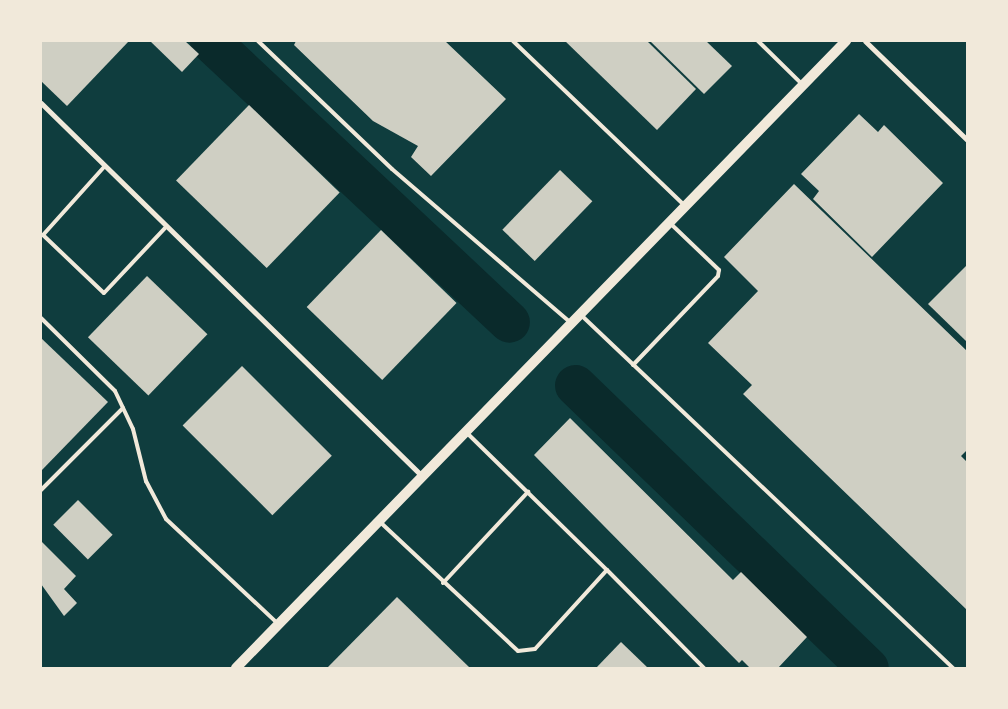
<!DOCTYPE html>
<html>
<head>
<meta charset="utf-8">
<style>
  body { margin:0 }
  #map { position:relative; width:1008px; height:709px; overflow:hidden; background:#0f3d3e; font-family:Mulish,sans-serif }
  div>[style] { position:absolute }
  .river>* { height:41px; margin:-20.5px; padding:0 20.5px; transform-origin:20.5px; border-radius:20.5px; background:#0a2a2b }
  .building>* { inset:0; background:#cfcfc3; transform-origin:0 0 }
  .service>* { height:4px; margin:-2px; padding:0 2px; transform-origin:2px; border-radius:2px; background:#f1e9da }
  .minor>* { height:5px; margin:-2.5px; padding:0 2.5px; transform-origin:2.5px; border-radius:2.5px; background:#f1e9da }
  .secondary>* { height:10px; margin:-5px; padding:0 5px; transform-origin:5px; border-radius:5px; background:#f1e9da }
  span { translate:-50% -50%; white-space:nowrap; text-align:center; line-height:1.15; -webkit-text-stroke:4.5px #f1e9da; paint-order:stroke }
  .frame { position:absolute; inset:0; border:42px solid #f1e9da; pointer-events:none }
</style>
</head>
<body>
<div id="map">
  <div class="river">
    <i style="left:210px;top:41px;width:410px;rotate:43.2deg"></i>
    <i style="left:575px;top:385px;width:407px;rotate:44deg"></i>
  </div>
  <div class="building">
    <i style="clip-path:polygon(41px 41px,129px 41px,67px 106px,41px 81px)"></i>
    <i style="clip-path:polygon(150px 41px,185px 41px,199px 54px,182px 72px)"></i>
    <i style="clip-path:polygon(296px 41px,445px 41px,506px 99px,431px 176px,411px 157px,418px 146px,373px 121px,294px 45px)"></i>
    <i style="clip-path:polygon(565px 41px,647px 41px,696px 89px,657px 130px)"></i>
    <i style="clip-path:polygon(650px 41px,706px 41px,732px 66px,704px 94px)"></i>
    <i style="left:249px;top:105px;width:126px;height:105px;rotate:44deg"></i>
    <i style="clip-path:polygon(859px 114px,878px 132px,884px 125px,943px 183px,872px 257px,813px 199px,819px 191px,801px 174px)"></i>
    <i style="left:560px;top:170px;width:45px;height:83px;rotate:44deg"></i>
    <i style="clip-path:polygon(794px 184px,967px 351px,967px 450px,961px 456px,967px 462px,967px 610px,743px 394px,752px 385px,708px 343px,758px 291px,724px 257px)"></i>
    <i style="left:381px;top:230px;width:105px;height:107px;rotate:44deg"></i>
    <i style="clip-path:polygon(967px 265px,967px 342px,928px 304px)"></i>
    <i style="left:147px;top:276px;width:84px;height:85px;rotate:44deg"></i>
    <i style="clip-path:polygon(41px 338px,108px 402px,41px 471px)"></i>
    <i style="left:242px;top:366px;width:127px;height:84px;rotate:45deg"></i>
    <i style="clip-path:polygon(570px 418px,733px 580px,741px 572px,807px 637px,778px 668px,750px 668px,742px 660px,739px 663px,534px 455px)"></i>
    <i style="left:78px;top:500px;width:49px;height:35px;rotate:45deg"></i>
    <i style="clip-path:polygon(41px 541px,76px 576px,64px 589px,77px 603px,64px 616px,41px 584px)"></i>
    <i style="clip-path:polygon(397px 597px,470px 668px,327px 668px)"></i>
    <i style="clip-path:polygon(621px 642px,648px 668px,596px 668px)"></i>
  </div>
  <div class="service">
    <i style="left:258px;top:41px;width:185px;rotate:43.7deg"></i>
    <i style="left:392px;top:169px;width:235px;rotate:40.7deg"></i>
    <i style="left:513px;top:41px;width:237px;rotate:43.8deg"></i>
    <i style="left:758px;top:41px;width:63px;rotate:44.4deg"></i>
    <i style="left:104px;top:167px;width:91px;rotate:131.9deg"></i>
    <i style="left:43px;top:235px;width:84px;rotate:43.6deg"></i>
    <i style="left:104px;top:293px;width:89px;rotate:-46.8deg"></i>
    <i style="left:581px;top:315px;width:513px;rotate:43.5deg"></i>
    <i style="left:41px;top:318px;width:104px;rotate:44.6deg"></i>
    <i style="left:115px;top:391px;width:42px;rotate:64.7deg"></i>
    <i style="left:133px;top:429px;width:54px;rotate:76deg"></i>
    <i style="left:146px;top:481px;width:43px;rotate:62.2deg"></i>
    <i style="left:166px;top:519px;width:152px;rotate:43.1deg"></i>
    <i style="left:633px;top:365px;width:123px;rotate:-46.3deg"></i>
    <i style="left:718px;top:276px;width:6px;rotate:-81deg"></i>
    <i style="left:719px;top:270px;width:68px;rotate:-136.2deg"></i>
    <i style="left:467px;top:433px;width:196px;rotate:44.4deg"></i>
    <i style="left:41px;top:490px;width:116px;rotate:-45deg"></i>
    <i style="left:379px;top:521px;width:190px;rotate:43.1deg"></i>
    <i style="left:518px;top:651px;width:17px;rotate:-7deg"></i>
    <i style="left:535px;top:649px;width:107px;rotate:-47.7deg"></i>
    <i style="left:607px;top:570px;width:138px;rotate:45.3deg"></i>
    <i style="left:443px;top:583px;width:125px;rotate:-47deg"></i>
  </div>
  <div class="minor">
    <i style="left:865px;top:41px;width:142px;rotate:44.1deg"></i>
    <i style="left:41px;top:103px;width:533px;rotate:44.39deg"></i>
  </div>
  <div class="secondary">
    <i style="left:236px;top:668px;width:875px;rotate:-45.79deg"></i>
  </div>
  <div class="frame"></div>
</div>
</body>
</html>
